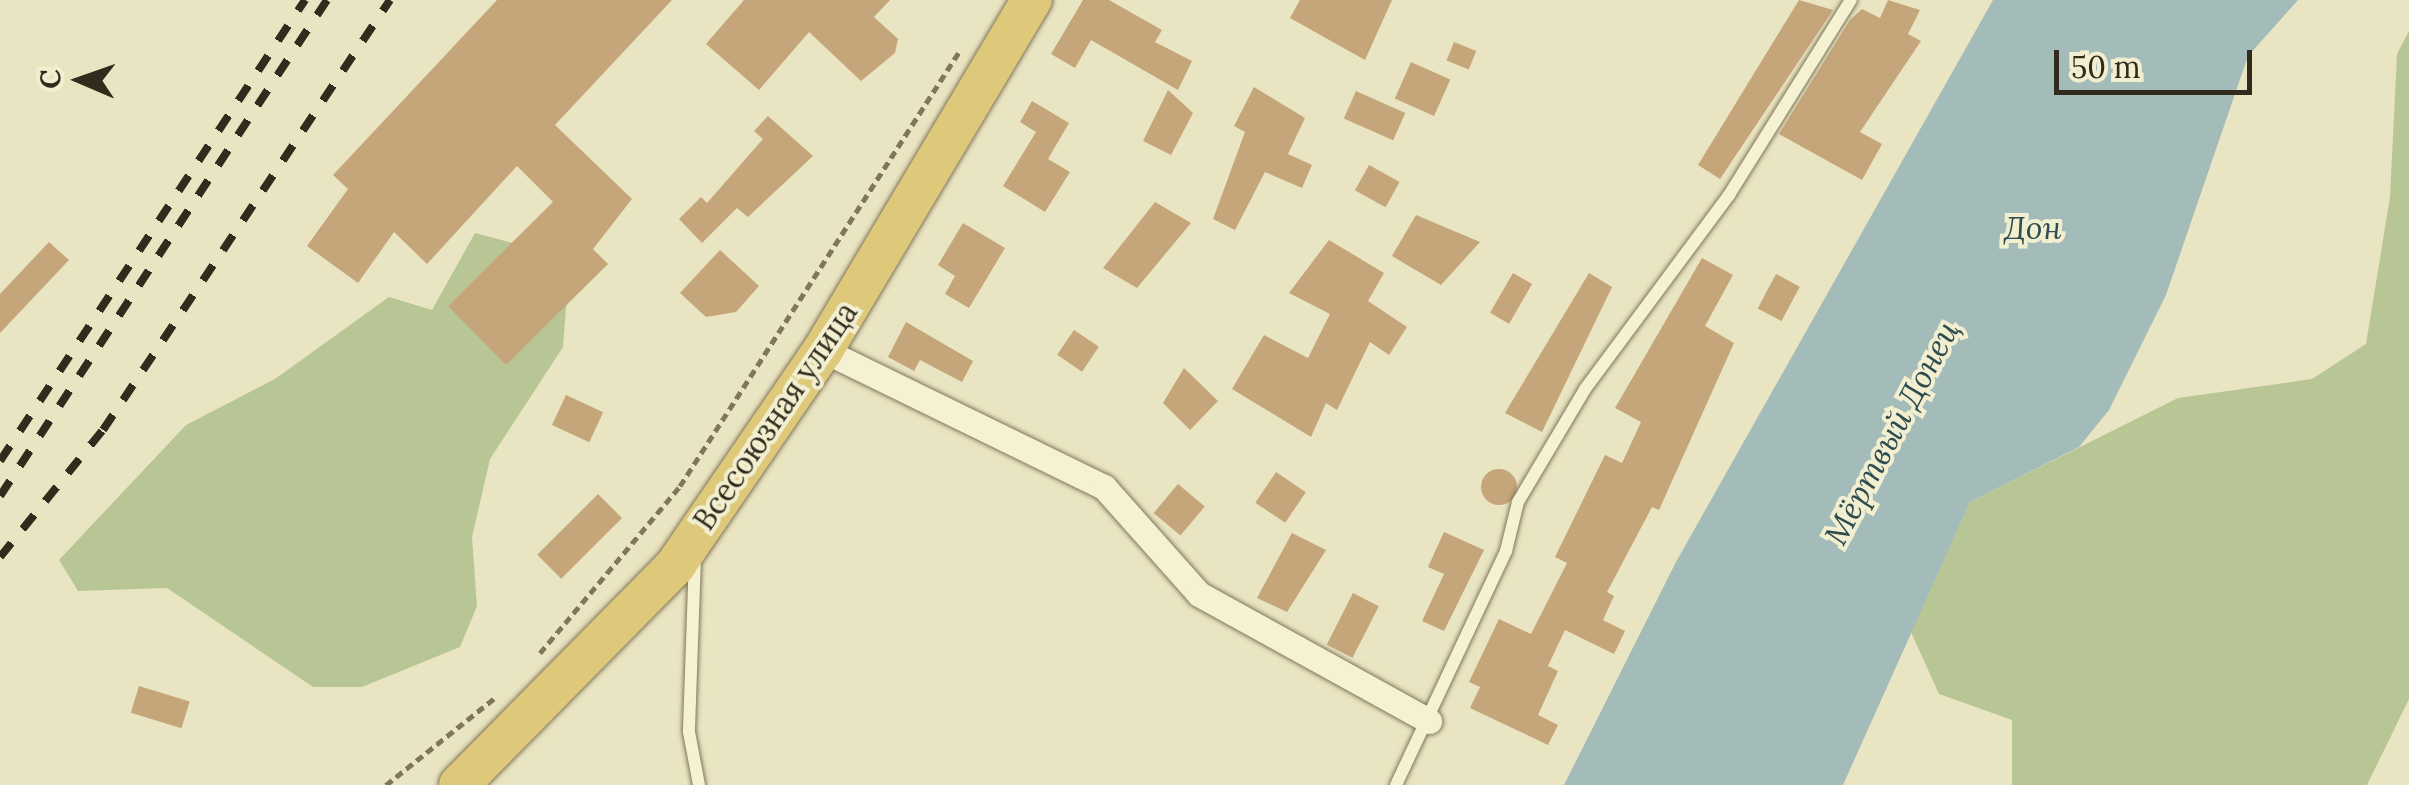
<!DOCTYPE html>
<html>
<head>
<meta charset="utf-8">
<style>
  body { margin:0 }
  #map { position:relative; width:2409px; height:785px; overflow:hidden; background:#e9e4c1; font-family:Lora,serif }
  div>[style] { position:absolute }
  .green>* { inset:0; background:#b8c696 }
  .water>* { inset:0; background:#a3bcb9 }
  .building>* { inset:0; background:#c5a67a; transform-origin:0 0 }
  .round { border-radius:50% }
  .path>* { height:5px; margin-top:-2.5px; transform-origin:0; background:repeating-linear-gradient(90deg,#81765a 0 8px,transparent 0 13px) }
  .roads { filter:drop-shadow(0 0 2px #81765a) drop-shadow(0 0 2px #81765a) }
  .service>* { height:12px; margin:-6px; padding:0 6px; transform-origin:6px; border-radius:6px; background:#f5f1d3 }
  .minor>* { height:25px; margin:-12.5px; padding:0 12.5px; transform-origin:12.5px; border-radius:12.5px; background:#f5f1d3 }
  .trunk>* { height:40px; margin:-20px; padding:0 20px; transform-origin:20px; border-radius:20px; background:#dec87a }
  .rail>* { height:8px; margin-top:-4px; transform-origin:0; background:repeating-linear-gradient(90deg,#322b1d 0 18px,transparent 0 36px) }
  span { translate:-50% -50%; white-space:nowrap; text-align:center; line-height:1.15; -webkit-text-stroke:8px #f2eed0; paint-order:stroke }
  .street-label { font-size:30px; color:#322b1d }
  .water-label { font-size:32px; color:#2e4d51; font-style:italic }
  .north { position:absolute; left:30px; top:30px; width:100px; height:100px; -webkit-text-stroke:8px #f2eed0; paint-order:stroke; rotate:272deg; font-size:28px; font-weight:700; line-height:40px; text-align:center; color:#322b1d }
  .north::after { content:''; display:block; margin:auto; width:35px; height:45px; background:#322b1d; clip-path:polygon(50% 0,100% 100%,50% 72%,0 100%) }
  .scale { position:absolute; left:2054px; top:50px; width:198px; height:45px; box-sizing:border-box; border:5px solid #322b1d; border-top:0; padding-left:12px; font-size:30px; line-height:35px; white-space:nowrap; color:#322b1d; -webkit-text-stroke:8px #f2eed0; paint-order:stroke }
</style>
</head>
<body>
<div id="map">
  <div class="green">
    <i style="clip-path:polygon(2409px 31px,2409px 699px,2367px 785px,2012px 785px,2012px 720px,1939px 694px,1911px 632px,1970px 502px,2178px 398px,2312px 379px,2366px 344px,2390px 197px,2397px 54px)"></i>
    <i style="clip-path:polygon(475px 233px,570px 258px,563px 347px,490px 459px,472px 537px,477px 606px,460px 647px,362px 687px,313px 687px,167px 588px,78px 591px,59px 560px,186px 425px,275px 379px,389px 297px,432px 310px)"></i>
  </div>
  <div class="water">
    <i style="clip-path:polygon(1993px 0,2298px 0,2248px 56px,2166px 295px,2109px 410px,2079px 447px,1970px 502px,1843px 785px,1564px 785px,1676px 562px)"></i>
  </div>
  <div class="building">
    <i style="clip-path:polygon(497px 0,672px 0,555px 125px,632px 199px,593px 249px,608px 264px,506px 365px,448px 306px,553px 202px,517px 166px,427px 264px,394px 232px,358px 283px,307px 246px,348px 189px,333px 175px)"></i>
    <i style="clip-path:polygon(744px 0,890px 0,874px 17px,898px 39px,895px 53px,861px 81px,809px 32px,759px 90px,706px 44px)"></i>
    <i style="clip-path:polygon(1083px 0,1109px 0,1162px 30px,1155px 42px,1192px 61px,1178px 90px,1091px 40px,1075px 68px,1051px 54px)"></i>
    <i style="clip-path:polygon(1300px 0,1392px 0,1365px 60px,1290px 18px)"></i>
    <i style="clip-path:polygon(1799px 0,1833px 10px,1720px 179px,1698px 165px)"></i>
    <i style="clip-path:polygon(1888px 0,1920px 10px,1908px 34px,1921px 41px,1860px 132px,1882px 144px,1862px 180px,1779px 134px,1850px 20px,1862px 9px,1880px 18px)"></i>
    <i style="left:1454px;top:42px;width:24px;height:20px;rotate:22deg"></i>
    <i style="left:1411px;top:62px;width:43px;height:40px;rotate:24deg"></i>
    <i style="clip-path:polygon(1254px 87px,1305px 118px,1288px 154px,1312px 165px,1302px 188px,1265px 172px,1235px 230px,1213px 219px,1245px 132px,1234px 126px)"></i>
    <i style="clip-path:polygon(1168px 90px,1193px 113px,1171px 155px,1143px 141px)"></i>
    <i style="left:1356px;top:91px;width:54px;height:30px;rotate:24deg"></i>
    <i style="clip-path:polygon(1032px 101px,1069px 123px,1048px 159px,1070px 172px,1045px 212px,1003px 186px,1036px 132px,1020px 122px)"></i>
    <i style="clip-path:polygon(768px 116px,813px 156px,748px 217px,737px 208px,702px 243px,679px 219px,701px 197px,707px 203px,763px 139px,754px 131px)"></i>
    <i style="left:1369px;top:165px;width:35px;height:29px;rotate:29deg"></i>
    <i style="clip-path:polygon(1155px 202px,1191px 223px,1137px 288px,1103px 268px)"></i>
    <i style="clip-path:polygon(1416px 215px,1480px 242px,1441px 285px,1392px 256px)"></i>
    <i style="clip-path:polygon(963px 223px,1005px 248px,969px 308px,945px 294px,955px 276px,938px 265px)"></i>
    <i style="clip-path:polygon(1329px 240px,1384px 273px,1368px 301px,1407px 327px,1389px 355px,1370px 342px,1337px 410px,1326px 403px,1311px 437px,1232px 389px,1264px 335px,1308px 358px,1330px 314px,1289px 293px)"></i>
    <i style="clip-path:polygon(49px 242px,69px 260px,0 333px,0 294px)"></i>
    <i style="clip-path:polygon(720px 250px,759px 286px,736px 312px,706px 317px,680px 293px)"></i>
    <i style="clip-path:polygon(1702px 258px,1733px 275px,1705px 326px,1734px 343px,1659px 510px,1652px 507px,1607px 592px,1614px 596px,1603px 620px,1625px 631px,1614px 654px,1565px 630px,1548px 666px,1558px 671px,1538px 715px,1558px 725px,1548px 745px,1470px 708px,1480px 687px,1469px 682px,1499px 619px,1531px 634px,1567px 563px,1555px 557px,1605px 455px,1622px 463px,1641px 422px,1615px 408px)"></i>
    <i style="left:1513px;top:273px;width:22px;height:46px;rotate:30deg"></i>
    <i style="clip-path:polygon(1589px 273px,1612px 287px,1542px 432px,1505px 413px)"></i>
    <i style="left:1776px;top:274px;width:27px;height:39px;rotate:28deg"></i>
    <i style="clip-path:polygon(906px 322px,973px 361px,962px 382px,920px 360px,914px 371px,888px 357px)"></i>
    <i style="left:1074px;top:330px;width:30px;height:30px;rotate:34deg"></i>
    <i style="clip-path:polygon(1184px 368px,1218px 401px,1190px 430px,1163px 403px)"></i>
    <i style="left:566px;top:395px;width:41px;height:33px;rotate:25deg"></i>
    <i class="round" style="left:1481px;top:469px;width:36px;height:36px"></i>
    <i style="left:1276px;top:472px;width:36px;height:37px;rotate:34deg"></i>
    <i style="left:1178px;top:484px;width:35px;height:38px;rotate:40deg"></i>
    <i style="left:598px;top:494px;width:34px;height:86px;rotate:45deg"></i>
    <i style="clip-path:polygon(1444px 532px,1484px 550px,1444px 631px,1422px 621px,1444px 574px,1428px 567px)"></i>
    <i style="clip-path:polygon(1292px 533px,1326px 550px,1287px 612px,1257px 598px)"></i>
    <i style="left:1353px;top:593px;width:29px;height:58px;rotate:27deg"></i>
    <i style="left:139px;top:686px;width:53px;height:28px;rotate:17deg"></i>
  </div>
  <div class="path">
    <i style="left:540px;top:653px;width:218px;rotate:-50deg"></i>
    <i style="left:680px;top:486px;width:516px;rotate:-57.26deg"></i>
    <i style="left:386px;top:785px;width:142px;rotate:-38.7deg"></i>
  </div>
  <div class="roads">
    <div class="service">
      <i style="left:695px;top:557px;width:175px;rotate:92deg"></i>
      <i style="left:689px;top:732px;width:54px;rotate:79.3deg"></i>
      <i style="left:1396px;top:785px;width:259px;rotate:-64.8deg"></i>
      <i style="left:1506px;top:551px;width:50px;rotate:-76.2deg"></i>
      <i style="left:1518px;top:502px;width:131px;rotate:-59.3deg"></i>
      <i style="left:1585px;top:389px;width:242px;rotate:-53.4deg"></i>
      <i style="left:1729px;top:195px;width:230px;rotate:-58deg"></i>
    </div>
    <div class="minor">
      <i style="left:823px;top:350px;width:313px;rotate:26deg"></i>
      <i style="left:1104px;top:487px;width:143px;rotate:48.4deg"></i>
      <i style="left:1199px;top:594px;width:263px;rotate:28.9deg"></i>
    </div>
    <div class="trunk">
      <i style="left:459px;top:785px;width:308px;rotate:-45.4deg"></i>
      <i style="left:675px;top:566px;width:262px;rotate:-55.6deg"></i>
      <i style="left:823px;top:350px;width:408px;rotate:-59.2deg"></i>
    </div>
  </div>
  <div class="rail">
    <i style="left:0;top:461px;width:553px;rotate:-56.51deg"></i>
    <i style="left:0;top:496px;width:594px;rotate:-56.6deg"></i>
    <i style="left:0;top:557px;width:164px;rotate:-51deg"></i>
    <i style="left:103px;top:430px;width:517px;rotate:-56.28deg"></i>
  </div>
  <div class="street-label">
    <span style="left:775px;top:416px;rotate:-56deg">Всесоюзная улица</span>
  </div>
  <div class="water-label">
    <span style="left:2033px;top:228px">Дон</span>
    <span style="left:1892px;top:433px;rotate:-62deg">Мёртвый Донец</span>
  </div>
  <div class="north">С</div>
  <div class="scale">50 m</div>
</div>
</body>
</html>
